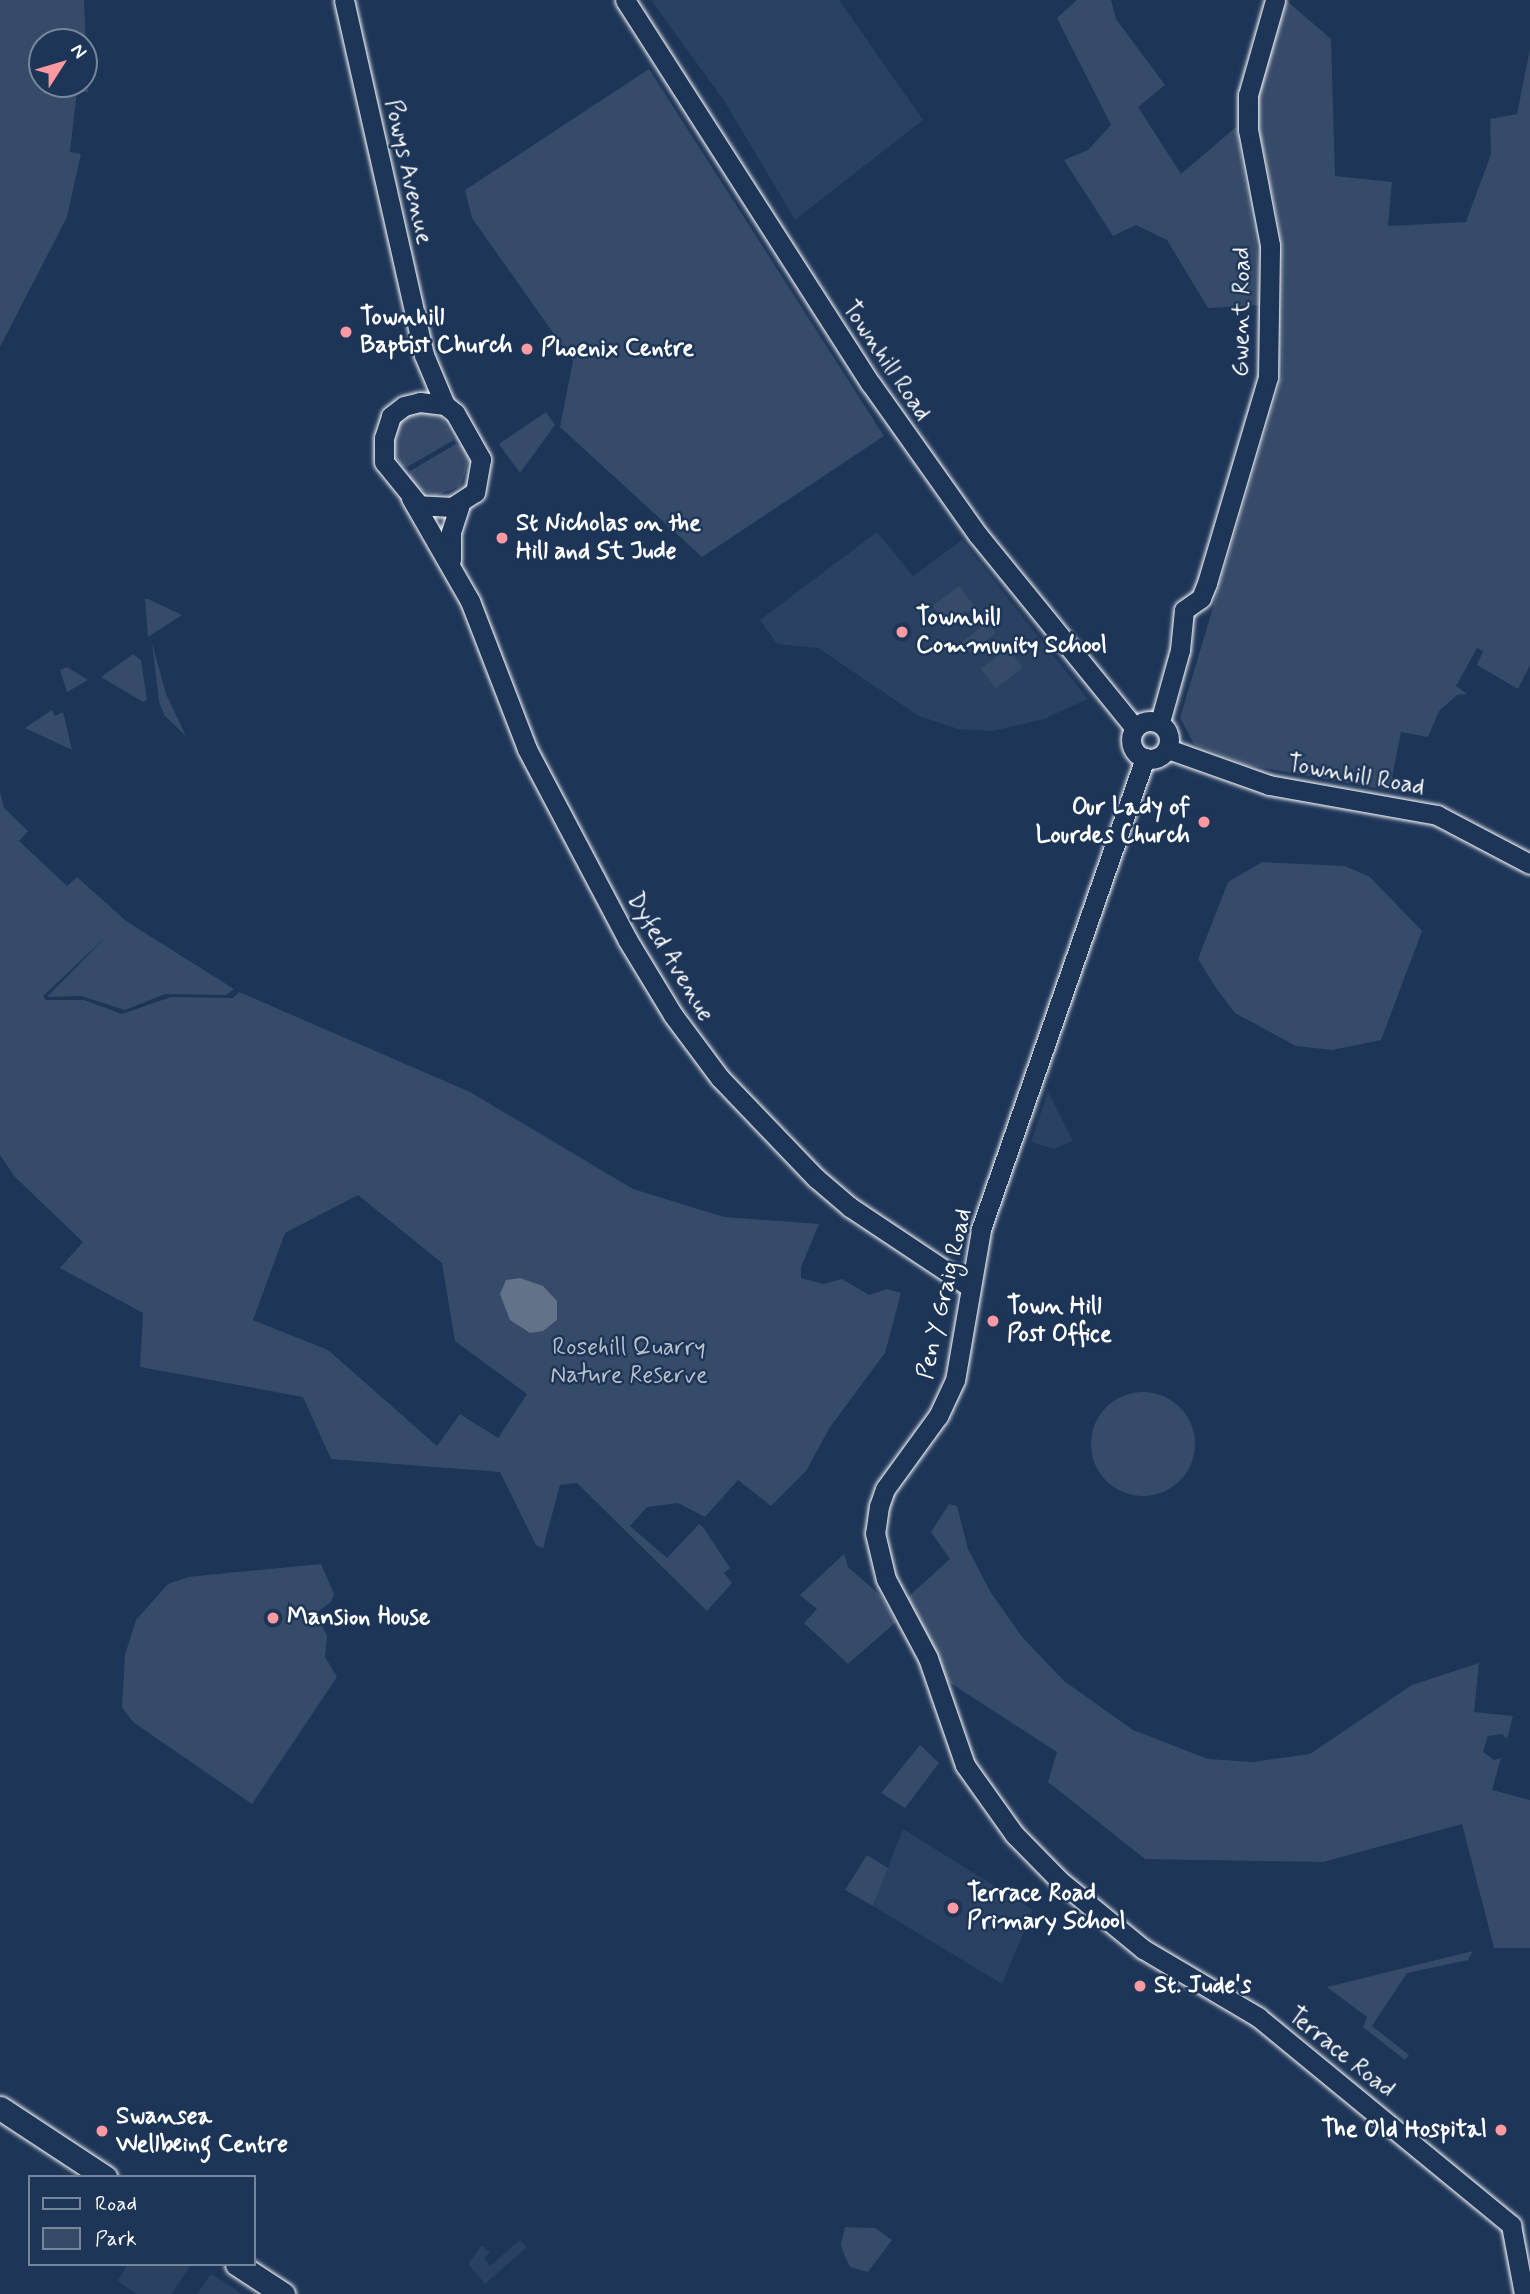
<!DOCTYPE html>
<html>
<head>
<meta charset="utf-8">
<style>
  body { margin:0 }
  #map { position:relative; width:1530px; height:2294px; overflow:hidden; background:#1d3557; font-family:Mynerve,sans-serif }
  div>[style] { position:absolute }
  .built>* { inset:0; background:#2a4161 }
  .green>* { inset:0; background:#364b69; transform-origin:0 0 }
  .round { border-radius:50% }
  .water>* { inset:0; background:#617289 }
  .roads { filter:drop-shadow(0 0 2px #fff) drop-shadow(0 0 2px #fff) }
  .secondary>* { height:19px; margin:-9.5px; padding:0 9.5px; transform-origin:9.5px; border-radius:9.5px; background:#1d3557 }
  .secondary>.ring { margin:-9.5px; padding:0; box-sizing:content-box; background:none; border:19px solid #1d3557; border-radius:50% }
  .primary>* { height:23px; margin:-11.5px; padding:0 11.5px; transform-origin:11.5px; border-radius:11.5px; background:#1d3557 }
  .dots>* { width:19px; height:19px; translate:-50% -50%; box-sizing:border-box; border:4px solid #1d3557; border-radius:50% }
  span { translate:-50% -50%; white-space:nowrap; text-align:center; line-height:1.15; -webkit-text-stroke:5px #1d3557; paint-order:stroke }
  .street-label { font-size:24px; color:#fff }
  .poi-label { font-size:24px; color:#fff; font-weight:700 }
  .left { translate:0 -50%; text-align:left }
  .right { translate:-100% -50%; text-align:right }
  .park-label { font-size:24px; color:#b9c0ca }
  .legend { position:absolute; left:28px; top:2175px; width:228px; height:91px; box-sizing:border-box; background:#1d3557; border:2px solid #77869a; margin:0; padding:9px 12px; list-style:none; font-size:21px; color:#fff }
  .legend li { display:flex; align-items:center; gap:14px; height:35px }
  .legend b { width:35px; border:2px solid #77869a }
  .north { position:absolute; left:28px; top:28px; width:70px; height:70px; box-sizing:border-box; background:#1d3557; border:2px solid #77869a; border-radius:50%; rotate:53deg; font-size:19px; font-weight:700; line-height:28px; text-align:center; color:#fff }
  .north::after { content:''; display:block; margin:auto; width:24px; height:32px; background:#ff9aa2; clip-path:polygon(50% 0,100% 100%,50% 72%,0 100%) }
</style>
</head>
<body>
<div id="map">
  <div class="built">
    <i style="clip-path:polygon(651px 0,839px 0,923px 120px,795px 220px,725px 102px)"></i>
    <i style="clip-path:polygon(877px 532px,913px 576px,962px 540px,1088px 699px,1044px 719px,993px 731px,958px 729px,919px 716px,818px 648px,777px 644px,760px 620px)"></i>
    <i style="clip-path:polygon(1048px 1091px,1073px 1141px,1054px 1149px,1031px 1142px)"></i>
    <i style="clip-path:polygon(903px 1829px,1033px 1910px,1002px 1984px,873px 1906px)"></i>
    <i style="clip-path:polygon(520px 2240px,527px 2247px,485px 2284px,468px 2264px,482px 2245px,490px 2253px,484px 2258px,490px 2266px)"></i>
    <i style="clip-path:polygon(128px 2264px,192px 2264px,171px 2294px,137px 2294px,117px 2281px)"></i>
    <i style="clip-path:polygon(211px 2274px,223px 2281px,242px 2294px,197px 2294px)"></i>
  </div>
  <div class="green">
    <i style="clip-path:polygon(evenodd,0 0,84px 0,88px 92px,77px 91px,70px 152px,81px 154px,67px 217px,0 347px,0 0,42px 42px,84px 42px,84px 84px,42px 84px,42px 42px)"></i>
    <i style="clip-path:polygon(1077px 0,1111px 0,1116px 19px,1165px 85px,1138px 107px,1181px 174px,1236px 127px,1257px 249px,1259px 305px,1208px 308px,1167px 240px,1136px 225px,1113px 236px,1064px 160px,1088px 150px,1111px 125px,1057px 18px)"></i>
    <i style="clip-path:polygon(1287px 1px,1331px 39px,1335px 176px,1392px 182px,1388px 226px,1466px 222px,1491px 154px,1490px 119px,1517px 114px,1530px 49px,1530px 665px,1518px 689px,1477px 665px,1483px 651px,1477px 648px,1456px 686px,1467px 694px,1457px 695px,1439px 711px,1428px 737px,1401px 732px,1392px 777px,1399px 784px,1398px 792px,1247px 765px,1194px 744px,1180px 718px,1282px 376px,1283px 247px,1260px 132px,1258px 94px)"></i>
    <i style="clip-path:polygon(649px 69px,884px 436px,702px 557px,560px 427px,573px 361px,472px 218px,465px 190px)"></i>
    <i style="clip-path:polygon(416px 410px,442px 417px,454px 440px,407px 467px,401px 466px,391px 447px,398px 421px)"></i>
    <i style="clip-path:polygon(546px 412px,555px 425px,520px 473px,499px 444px)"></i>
    <i style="clip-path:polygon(456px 444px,463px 446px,469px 459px,461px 486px,435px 496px,416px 488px,409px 478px,410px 471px)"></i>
    <i style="left:959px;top:586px;width:26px;height:33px;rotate:53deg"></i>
    <i style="clip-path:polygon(145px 599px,148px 599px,182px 615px,148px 637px)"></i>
    <i style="left:987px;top:622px;width:14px;height:33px;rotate:51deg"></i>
    <i style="clip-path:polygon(152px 643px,166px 694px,186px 736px,164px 715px,159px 701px)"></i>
    <i style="left:1008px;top:648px;width:25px;height:34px;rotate:53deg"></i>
    <i style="clip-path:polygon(133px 654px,141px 660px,147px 700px,143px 702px,101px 677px)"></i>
    <i style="clip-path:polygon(67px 667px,88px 680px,67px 692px,60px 670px)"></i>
    <i style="clip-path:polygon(52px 710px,55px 716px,63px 712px,72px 750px,25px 728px)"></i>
    <i style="clip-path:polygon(evenodd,0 792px,4px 808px,28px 831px,19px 841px,67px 886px,77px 877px,126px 921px,234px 989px,226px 995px,165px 994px,125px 1010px,81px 996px,47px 997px,107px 936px,43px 996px,46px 1000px,84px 1000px,122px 1014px,171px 997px,233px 998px,239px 992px,470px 1092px,633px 1189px,724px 1217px,819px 1224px,801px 1267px,801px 1278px,823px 1284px,842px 1279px,869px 1295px,887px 1289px,901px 1293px,885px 1353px,830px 1427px,806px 1471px,771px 1506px,738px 1480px,705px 1517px,678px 1503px,647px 1507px,630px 1526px,667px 1558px,699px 1524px,703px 1527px,730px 1568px,724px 1573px,732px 1583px,707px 1611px,577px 1483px,560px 1485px,543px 1548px,536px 1545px,500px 1472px,331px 1459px,303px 1397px,140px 1367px,143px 1313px,60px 1268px,83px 1242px,15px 1177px,0 1155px,0 792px,358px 1195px,442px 1263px,455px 1341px,527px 1394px,498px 1438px,460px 1414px,437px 1446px,328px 1350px,253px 1320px,285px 1233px,358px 1195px)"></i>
    <i style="clip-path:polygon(1262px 862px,1345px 866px,1370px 877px,1422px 931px,1381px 1040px,1332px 1050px,1296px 1046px,1235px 1013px,1216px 988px,1198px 959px,1228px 882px)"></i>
    <i class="round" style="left:1091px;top:1392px;width:104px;height:104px"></i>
    <i style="clip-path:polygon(949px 1504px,957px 1506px,968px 1549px,991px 1593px,1023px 1638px,1064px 1681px,1133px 1730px,1208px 1759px,1253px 1762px,1310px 1754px,1412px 1685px,1479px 1663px,1474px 1712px,1513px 1716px,1507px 1739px,1502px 1734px,1488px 1736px,1483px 1752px,1494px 1760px,1501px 1758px,1492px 1790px,1530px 1800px,1530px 1948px,1494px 1948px,1462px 1824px,1323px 1862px,1145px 1859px,1048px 1782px,1057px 1752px,941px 1677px,907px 1598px,950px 1559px,931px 1532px)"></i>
    <i style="clip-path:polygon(844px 1554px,848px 1567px,881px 1596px,896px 1622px,848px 1664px,804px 1623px,817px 1609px,800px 1595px)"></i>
    <i style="clip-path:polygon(321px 1564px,334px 1594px,331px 1602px,316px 1613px,327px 1636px,325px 1657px,337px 1677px,252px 1804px,133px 1722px,122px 1707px,125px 1655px,136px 1620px,168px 1584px,188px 1577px)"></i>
    <i style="clip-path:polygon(920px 1745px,939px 1763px,905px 1808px,881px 1793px)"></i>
    <i style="clip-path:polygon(867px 1855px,888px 1868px,873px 1906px,845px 1890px)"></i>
    <i style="clip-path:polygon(1473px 1951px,1468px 1960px,1407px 1973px,1372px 2026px,1409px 2055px,1405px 2060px,1363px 2027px,1367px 2017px,1327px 1987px)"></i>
    <i style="clip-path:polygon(845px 2227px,875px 2228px,892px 2240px,868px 2272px,850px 2267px,844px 2254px,841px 2244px)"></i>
  </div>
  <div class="water">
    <i style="clip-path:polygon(520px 1278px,543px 1286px,557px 1301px,557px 1320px,543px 1331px,530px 1333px,510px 1320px,500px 1294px,506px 1280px)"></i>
  </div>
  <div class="roads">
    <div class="secondary">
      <i style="left:344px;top:0;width:364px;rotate:77.3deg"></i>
      <i style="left:424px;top:355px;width:54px;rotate:67.2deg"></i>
      <i style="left:625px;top:0;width:456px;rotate:57.4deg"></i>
      <i style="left:871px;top:384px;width:185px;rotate:54.7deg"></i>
      <i style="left:978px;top:535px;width:249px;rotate:50.9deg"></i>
      <i style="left:420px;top:402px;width:25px;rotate:7deg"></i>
      <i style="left:445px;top:405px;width:13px;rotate:39deg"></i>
      <i style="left:455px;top:413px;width:53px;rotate:60.5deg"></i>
      <i style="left:481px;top:459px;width:34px;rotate:100deg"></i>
      <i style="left:475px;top:492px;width:27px;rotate:147deg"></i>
      <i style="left:452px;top:507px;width:33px;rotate:-177deg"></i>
      <i style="left:419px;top:505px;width:55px;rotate:-129.1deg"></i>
      <i style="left:384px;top:462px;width:24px;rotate:-90deg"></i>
      <i style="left:384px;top:438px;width:23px;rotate:-72deg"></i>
      <i style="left:391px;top:416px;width:16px;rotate:-38deg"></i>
      <i style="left:404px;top:406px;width:16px;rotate:-14deg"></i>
      <i style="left:411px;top:498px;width:119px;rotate:60.2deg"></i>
      <i style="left:470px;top:601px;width:159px;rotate:68.9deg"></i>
      <i style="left:527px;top:749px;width:215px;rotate:62.2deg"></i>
      <i style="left:627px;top:939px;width:89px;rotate:58.8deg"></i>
      <i style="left:673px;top:1015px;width:79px;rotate:53.3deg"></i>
      <i style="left:720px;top:1078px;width:139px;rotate:46.2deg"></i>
      <i style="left:816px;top:1178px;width:45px;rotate:40.5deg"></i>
      <i style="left:850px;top:1207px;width:144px;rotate:33.7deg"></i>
      <i style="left:451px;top:560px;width:28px;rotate:-90deg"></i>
      <i style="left:451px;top:532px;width:29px;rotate:-72deg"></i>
      <i class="ring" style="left:1131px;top:721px;width:19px;height:19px"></i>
      <i style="left:1160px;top:722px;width:75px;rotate:-74.5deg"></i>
      <i style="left:1180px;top:650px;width:40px;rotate:-84.3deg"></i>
      <i style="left:1184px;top:610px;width:21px;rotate:-35deg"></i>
      <i style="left:1201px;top:598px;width:16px;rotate:-68deg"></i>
      <i style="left:1207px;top:583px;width:215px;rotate:-73.5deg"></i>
      <i style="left:1268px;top:377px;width:132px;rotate:-89.1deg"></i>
      <i style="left:1270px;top:245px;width:117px;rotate:-100.8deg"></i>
      <i style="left:1248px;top:130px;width:35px;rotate:-90deg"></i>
      <i style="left:1248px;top:95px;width:99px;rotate:-74.1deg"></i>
      <i style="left:1168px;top:749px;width:107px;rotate:19.6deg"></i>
      <i style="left:1269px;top:785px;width:171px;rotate:10.1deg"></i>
      <i style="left:1437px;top:815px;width:105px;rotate:27.8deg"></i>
      <i style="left:1145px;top:758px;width:500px;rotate:109.2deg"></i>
      <i style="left:981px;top:1230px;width:152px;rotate:99.8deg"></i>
      <i style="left:955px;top:1380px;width:40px;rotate:115deg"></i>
      <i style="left:938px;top:1416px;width:90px;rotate:126deg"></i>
      <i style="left:885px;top:1489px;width:18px;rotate:109deg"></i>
      <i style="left:879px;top:1506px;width:27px;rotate:98deg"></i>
      <i style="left:875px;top:1533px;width:47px;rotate:76.6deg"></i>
      <i style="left:886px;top:1579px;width:89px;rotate:62deg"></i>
      <i style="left:928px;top:1658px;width:113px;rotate:70.9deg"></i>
      <i style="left:965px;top:1765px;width:85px;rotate:54.6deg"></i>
      <i style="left:1014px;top:1834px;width:64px;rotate:45.6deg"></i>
      <i style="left:1059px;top:1880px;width:109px;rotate:39.4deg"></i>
      <i style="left:1143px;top:1949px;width:134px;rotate:30.6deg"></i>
      <i style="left:1258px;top:2017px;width:328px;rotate:39.4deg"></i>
      <i style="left:1511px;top:2225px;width:70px;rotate:79.3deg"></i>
    </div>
    <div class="primary">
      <i style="left:0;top:2108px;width:126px;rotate:33.3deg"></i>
      <i style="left:237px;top:2264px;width:55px;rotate:33.1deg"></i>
    </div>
  </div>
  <div class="dots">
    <i style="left:346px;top:332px;background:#ff9aa2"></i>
    <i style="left:527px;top:349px;background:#ff9aa2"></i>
    <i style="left:502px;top:538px;background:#ff9aa2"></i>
    <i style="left:902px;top:632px;background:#ff9aa2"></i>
    <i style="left:1204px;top:822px;background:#ff9aa2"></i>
    <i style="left:993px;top:1321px;background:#ff9aa2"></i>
    <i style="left:273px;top:1618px;background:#ff9aa2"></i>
    <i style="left:953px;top:1908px;background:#ff9aa2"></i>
    <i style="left:1140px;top:1986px;background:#ff9aa2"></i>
    <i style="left:1501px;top:2130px;background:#ff9aa2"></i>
    <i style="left:102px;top:2131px;background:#ff9aa2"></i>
  </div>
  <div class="street-label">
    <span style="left:408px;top:172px;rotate:77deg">Powys Avenue</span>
    <span style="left:1242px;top:312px;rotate:-89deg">Gwent Road</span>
    <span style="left:886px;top:361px;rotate:56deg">Townhill Road</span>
    <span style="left:1356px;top:776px;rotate:10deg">Townhill Road</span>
    <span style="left:670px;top:957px;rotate:59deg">Dyfed Avenue</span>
    <span style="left:945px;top:1294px;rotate:-77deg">Pen Y Graig Road</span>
    <span style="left:1341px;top:2053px;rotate:39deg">Terrace Road</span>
  </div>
  <div class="poi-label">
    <span class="left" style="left:360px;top:332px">Townhill<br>Baptist Church</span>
    <span class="left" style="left:541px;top:349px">Phoenix Centre</span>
    <span class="left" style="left:516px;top:538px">St Nicholas on the<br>Hill and St Jude</span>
    <span class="left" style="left:916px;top:632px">Townhill<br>Community School</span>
    <span class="right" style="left:1190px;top:822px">Our Lady of<br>Lourdes Church</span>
    <span class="left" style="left:1007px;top:1321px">Town Hill<br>Post Office</span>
    <span class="left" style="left:287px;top:1618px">Mansion House</span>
    <span class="left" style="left:967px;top:1908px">Terrace Road<br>Primary School</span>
    <span class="left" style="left:1154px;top:1986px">St. Jude's</span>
    <span class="left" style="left:116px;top:2131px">Swansea<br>Wellbeing Centre</span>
    <span class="right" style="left:1487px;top:2130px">The Old Hospital</span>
  </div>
  <div class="park-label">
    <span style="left:629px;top:1362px">Rosehill Quarry<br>Nature Reserve</span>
  </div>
  <ul class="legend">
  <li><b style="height:9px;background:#1d3557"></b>Road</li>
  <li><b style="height:19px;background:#364b69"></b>Park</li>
  </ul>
  <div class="north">N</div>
</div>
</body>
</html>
